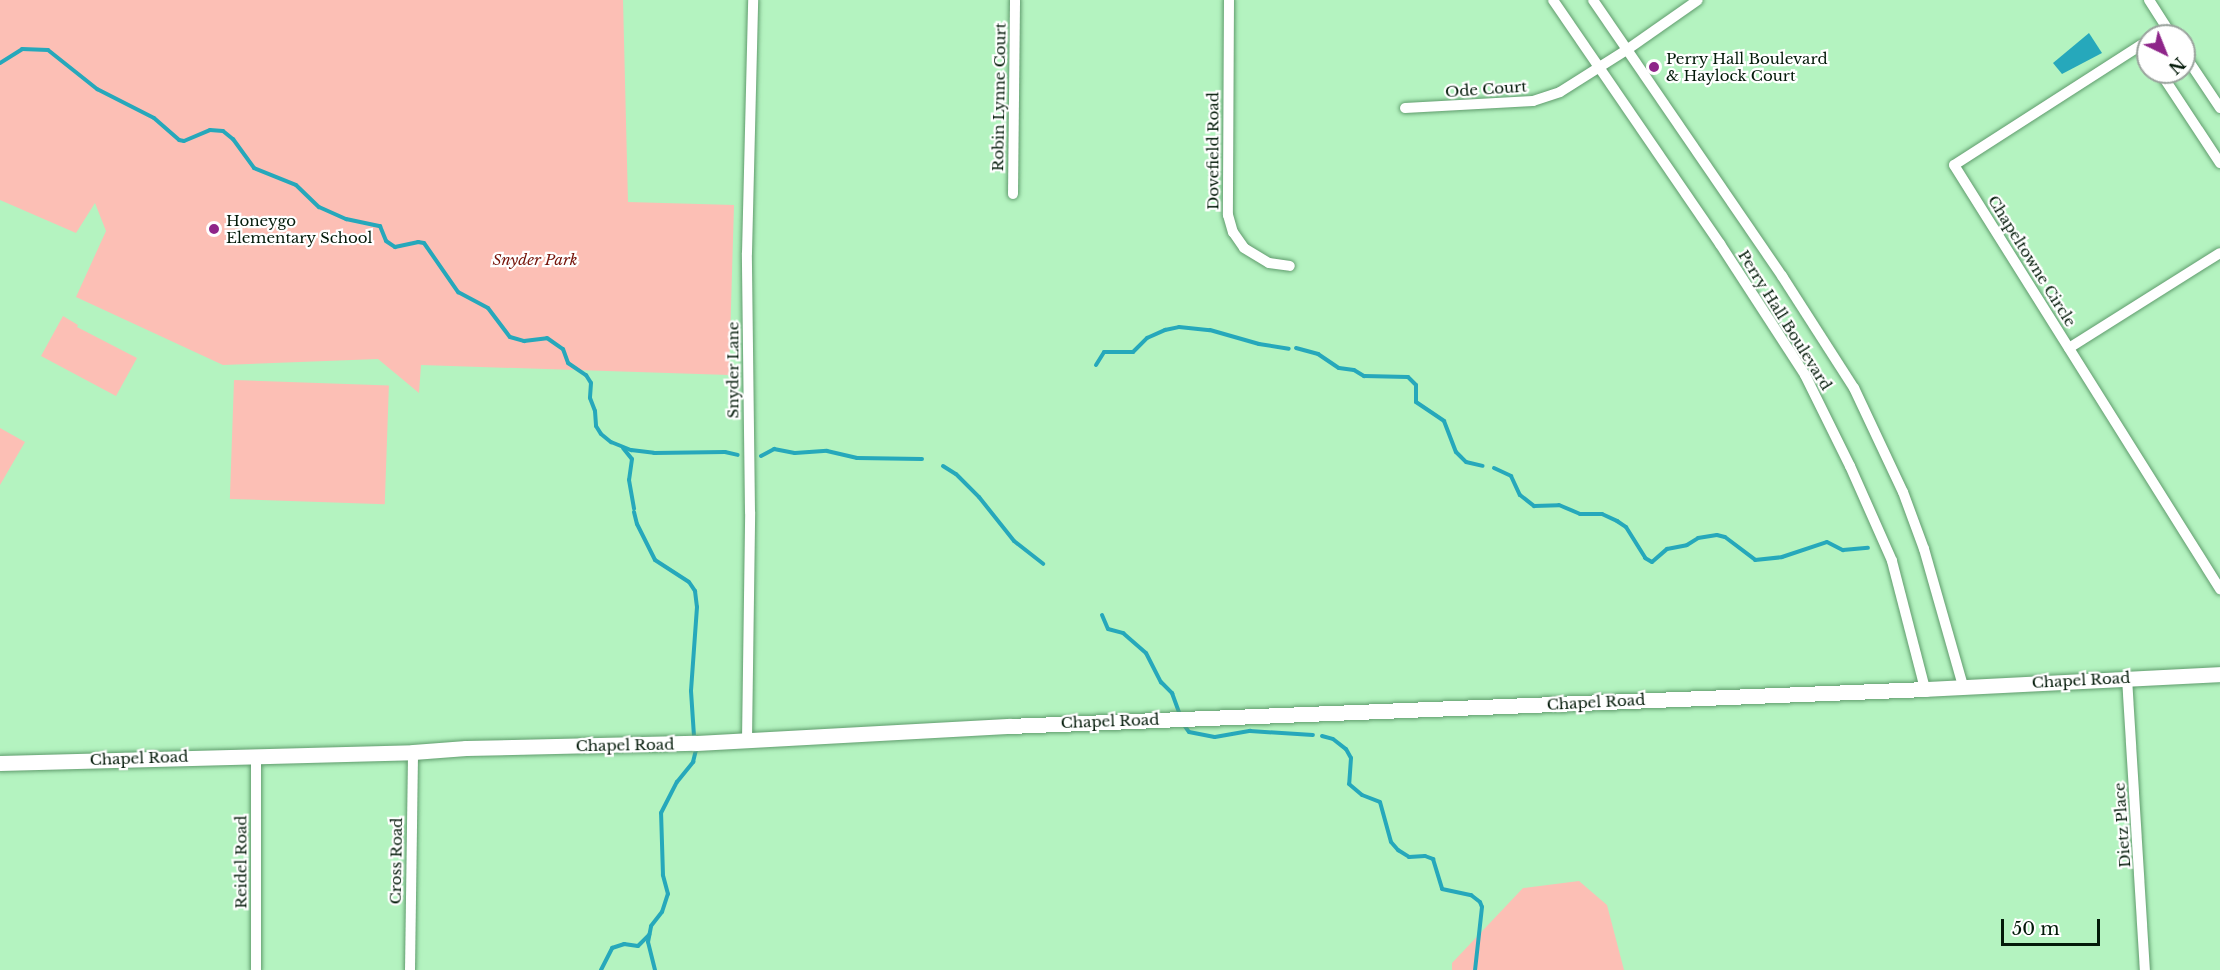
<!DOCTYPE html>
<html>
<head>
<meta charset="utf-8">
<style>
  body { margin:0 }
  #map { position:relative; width:2220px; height:970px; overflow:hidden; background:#b4f3c0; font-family:"Libre Baskerville",serif }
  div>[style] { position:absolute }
  .green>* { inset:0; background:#fcbfb5; transform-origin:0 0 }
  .water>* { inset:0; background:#26a8bb }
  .stream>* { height:4px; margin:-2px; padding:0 2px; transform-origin:2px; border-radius:2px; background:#26a8bb }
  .roads { filter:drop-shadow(0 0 2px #609c6d) drop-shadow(0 0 2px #609c6d) }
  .street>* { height:10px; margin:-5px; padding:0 5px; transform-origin:5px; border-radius:5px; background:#fff }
  .secondary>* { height:15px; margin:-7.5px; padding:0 7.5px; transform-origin:7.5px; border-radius:7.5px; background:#fff }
  .dots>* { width:16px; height:16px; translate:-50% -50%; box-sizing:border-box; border:3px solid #fff; border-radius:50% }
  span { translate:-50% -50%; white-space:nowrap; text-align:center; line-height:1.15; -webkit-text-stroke:4.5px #fff; paint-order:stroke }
  .poi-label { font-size:15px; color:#031a09 }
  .left { translate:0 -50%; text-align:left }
  .street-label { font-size:15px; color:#031a09 }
  .park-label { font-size:15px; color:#76150b; font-style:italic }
  .north { position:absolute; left:2136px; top:24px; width:60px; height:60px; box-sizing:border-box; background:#fff; border:2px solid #9aa39d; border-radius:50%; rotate:137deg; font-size:16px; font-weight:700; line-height:24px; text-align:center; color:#031a09 }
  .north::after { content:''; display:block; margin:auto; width:21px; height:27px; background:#8e2589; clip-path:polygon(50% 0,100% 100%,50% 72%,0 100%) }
  .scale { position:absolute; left:2001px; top:919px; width:99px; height:27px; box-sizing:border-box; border:3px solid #031a09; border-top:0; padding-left:8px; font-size:18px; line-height:21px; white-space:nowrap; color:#031a09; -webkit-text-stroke:4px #fff; paint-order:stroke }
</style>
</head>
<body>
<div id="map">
  <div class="green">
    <i style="clip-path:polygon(0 0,623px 0,628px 202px,734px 205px,729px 375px,421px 365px,419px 393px,378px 359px,223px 365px,76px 297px,106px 231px,95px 203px,76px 233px,0 200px)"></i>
    <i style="clip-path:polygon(63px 316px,78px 325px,77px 327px,137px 358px,116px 396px,41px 356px)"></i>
    <i style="left:234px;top:380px;width:155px;height:119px;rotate:2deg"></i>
    <i style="clip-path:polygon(0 428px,25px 442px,0 485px)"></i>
    <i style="clip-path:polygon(1579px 881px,1607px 905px,1624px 970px,1452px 970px,1452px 963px,1523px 888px)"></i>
  </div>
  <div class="water">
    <i style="clip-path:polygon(2089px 33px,2102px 53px,2062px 74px,2053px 63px)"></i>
  </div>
  <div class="stream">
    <i style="left:0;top:63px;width:26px;rotate:-32deg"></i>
    <i style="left:22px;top:49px;width:26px;rotate:2deg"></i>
    <i style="left:48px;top:50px;width:63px;rotate:38.5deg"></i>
    <i style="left:97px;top:89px;width:64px;rotate:27deg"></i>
    <i style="left:154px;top:118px;width:33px;rotate:41deg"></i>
    <i style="left:179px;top:140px;width:5px;rotate:11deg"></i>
    <i style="left:184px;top:141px;width:28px;rotate:-23deg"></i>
    <i style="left:210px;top:130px;width:13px;rotate:4deg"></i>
    <i style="left:223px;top:131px;width:13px;rotate:39deg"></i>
    <i style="left:233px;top:139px;width:36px;rotate:54deg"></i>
    <i style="left:254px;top:168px;width:45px;rotate:22deg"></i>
    <i style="left:296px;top:185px;width:32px;rotate:44deg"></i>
    <i style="left:319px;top:207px;width:30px;rotate:24deg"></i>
    <i style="left:346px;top:219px;width:35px;rotate:12deg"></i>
    <i style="left:380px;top:226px;width:16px;rotate:68deg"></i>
    <i style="left:386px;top:241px;width:11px;rotate:34deg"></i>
    <i style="left:395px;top:247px;width:24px;rotate:-12deg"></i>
    <i style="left:418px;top:242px;width:6px;rotate:9deg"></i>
    <i style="left:424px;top:243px;width:60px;rotate:55.2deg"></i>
    <i style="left:458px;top:292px;width:34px;rotate:28deg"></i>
    <i style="left:488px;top:308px;width:36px;rotate:53deg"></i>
    <i style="left:510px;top:337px;width:15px;rotate:16deg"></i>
    <i style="left:524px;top:341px;width:23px;rotate:-7deg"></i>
    <i style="left:547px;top:338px;width:19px;rotate:35deg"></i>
    <i style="left:563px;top:349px;width:15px;rotate:70deg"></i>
    <i style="left:568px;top:363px;width:22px;rotate:34deg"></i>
    <i style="left:586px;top:375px;width:9px;rotate:58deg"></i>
    <i style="left:591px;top:383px;width:15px;rotate:94deg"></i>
    <i style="left:590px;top:398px;width:14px;rotate:69deg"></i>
    <i style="left:595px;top:411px;width:15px;rotate:86deg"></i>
    <i style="left:596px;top:426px;width:9px;rotate:58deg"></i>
    <i style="left:601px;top:434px;width:13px;rotate:39deg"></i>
    <i style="left:611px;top:442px;width:22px;rotate:22deg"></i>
    <i style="left:631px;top:450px;width:23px;rotate:7deg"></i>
    <i style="left:654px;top:453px;width:71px;rotate:-0.8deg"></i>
    <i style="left:725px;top:452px;width:13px;rotate:13deg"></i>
    <i style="left:1296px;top:348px;width:23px;rotate:15deg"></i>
    <i style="left:1318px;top:354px;width:25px;rotate:34deg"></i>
    <i style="left:1339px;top:368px;width:15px;rotate:8deg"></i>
    <i style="left:1354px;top:370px;width:12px;rotate:31deg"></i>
    <i style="left:1364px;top:376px;width:44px;rotate:1.3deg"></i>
    <i style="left:1408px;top:377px;width:11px;rotate:45deg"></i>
    <i style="left:1416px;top:385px;width:17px;rotate:90deg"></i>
    <i style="left:1416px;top:402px;width:34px;rotate:34deg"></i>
    <i style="left:1444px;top:421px;width:33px;rotate:69deg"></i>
    <i style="left:1456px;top:452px;width:14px;rotate:45deg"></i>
    <i style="left:1466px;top:462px;width:17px;rotate:13deg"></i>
    <i style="left:1096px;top:365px;width:15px;rotate:-58deg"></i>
    <i style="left:1104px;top:352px;width:29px"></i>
    <i style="left:1133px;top:352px;width:20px;rotate:-45deg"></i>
    <i style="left:1147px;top:338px;width:20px;rotate:-24deg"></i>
    <i style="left:1165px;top:330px;width:14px;rotate:-12deg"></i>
    <i style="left:1179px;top:327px;width:31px;rotate:6deg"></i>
    <i style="left:1210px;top:330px;width:51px;rotate:15.9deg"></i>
    <i style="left:1259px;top:344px;width:30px;rotate:9deg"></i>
    <i style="left:623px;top:448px;width:14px;rotate:51deg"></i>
    <i style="left:632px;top:459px;width:21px;rotate:98deg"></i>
    <i style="left:629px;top:480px;width:29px;rotate:80deg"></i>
    <i style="left:761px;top:456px;width:15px;rotate:-28deg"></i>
    <i style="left:774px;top:449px;width:21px;rotate:11deg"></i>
    <i style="left:795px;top:453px;width:32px;rotate:-4deg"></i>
    <i style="left:827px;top:451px;width:31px;rotate:13deg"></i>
    <i style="left:857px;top:458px;width:65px;rotate:0.9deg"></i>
    <i style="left:943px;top:466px;width:15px;rotate:32deg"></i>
    <i style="left:956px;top:474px;width:33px;rotate:45deg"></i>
    <i style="left:979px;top:497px;width:56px;rotate:51.5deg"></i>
    <i style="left:1014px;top:541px;width:37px;rotate:38deg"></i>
    <i style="left:1494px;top:468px;width:19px;rotate:25deg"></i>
    <i style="left:1511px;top:476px;width:21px;rotate:65deg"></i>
    <i style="left:1520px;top:495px;width:18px;rotate:38deg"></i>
    <i style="left:1534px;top:506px;width:25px;rotate:-2deg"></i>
    <i style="left:1559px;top:505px;width:23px;rotate:23deg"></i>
    <i style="left:1580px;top:514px;width:22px"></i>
    <i style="left:1602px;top:514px;width:17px;rotate:25deg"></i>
    <i style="left:1617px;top:521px;width:11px;rotate:34deg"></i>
    <i style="left:1626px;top:527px;width:36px;rotate:58deg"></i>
    <i style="left:1645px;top:558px;width:8px;rotate:30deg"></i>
    <i style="left:1652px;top:562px;width:20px;rotate:-41deg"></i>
    <i style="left:1667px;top:549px;width:20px;rotate:-11deg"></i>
    <i style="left:1687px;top:545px;width:13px;rotate:-32deg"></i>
    <i style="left:1698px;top:538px;width:19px;rotate:-9deg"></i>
    <i style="left:1717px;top:535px;width:8px;rotate:14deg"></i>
    <i style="left:1725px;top:537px;width:38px;rotate:37deg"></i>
    <i style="left:1755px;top:560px;width:27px;rotate:-6deg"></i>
    <i style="left:1782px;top:557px;width:47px;rotate:-18.4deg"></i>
    <i style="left:1827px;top:542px;width:18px;rotate:27deg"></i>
    <i style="left:1843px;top:550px;width:25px;rotate:-5deg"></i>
    <i style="left:634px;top:512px;width:12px;rotate:76deg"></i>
    <i style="left:637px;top:524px;width:40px;rotate:63.4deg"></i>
    <i style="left:655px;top:560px;width:40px;rotate:32.9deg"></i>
    <i style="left:689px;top:582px;width:11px;rotate:56deg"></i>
    <i style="left:695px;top:591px;width:16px;rotate:83deg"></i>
    <i style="left:697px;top:607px;width:84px;rotate:94.1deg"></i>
    <i style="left:691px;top:691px;width:45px;rotate:86.2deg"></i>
    <i style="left:1102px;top:615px;width:15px;rotate:67deg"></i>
    <i style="left:1108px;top:629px;width:16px;rotate:15deg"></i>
    <i style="left:1123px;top:633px;width:30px;rotate:41deg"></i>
    <i style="left:1146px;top:653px;width:33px;rotate:63deg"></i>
    <i style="left:1161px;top:682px;width:16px;rotate:45deg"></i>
    <i style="left:1172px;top:693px;width:23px;rotate:70deg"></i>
    <i style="left:1182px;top:722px;width:12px;rotate:55deg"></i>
    <i style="left:1189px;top:732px;width:26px;rotate:11deg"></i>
    <i style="left:1215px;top:737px;width:36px;rotate:-10deg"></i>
    <i style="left:1250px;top:731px;width:63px;rotate:3.6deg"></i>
    <i style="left:1322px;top:736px;width:11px;rotate:15deg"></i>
    <i style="left:1333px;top:739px;width:16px;rotate:38deg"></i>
    <i style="left:1346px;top:749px;width:10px;rotate:61deg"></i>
    <i style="left:1351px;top:758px;width:26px;rotate:94deg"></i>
    <i style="left:1349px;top:784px;width:17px;rotate:40deg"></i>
    <i style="left:1362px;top:795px;width:19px;rotate:21deg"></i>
    <i style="left:1380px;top:802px;width:41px;rotate:74.6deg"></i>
    <i style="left:1391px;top:842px;width:11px;rotate:49deg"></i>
    <i style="left:1398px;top:850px;width:13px;rotate:32deg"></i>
    <i style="left:1409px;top:857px;width:16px;rotate:-4deg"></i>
    <i style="left:1425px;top:856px;width:9px;rotate:21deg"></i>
    <i style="left:1433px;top:859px;width:31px;rotate:73deg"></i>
    <i style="left:1442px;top:889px;width:30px;rotate:12deg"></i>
    <i style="left:1471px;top:895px;width:11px;rotate:38deg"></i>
    <i style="left:1480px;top:902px;width:5px;rotate:68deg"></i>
    <i style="left:1482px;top:907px;width:63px;rotate:96.3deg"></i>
    <i style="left:601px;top:970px;width:25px;rotate:-63deg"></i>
    <i style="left:612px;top:948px;width:13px;rotate:-18deg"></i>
    <i style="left:624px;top:944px;width:14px;rotate:8deg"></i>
    <i style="left:638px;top:946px;width:16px;rotate:-45deg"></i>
    <i style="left:655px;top:970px;width:29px;rotate:-104deg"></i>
    <i style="left:648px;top:942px;width:16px;rotate:-79deg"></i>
    <i style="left:651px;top:926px;width:18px;rotate:-52deg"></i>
    <i style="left:662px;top:912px;width:19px;rotate:-72deg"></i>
    <i style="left:668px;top:894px;width:20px;rotate:-105deg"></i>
    <i style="left:663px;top:875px;width:62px;rotate:-91.8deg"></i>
    <i style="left:661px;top:813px;width:35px;rotate:-63deg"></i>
    <i style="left:677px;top:782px;width:26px;rotate:-51deg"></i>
    <i style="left:693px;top:762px;width:12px;rotate:-76deg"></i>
  </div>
  <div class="roads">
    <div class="street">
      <i style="left:1229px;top:0;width:215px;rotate:90.3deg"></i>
      <i style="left:1228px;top:215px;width:18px;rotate:74deg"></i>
      <i style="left:1233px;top:232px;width:19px;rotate:55deg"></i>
      <i style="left:1244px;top:248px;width:29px;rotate:31deg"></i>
      <i style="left:1269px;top:263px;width:21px;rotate:8deg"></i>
      <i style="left:1553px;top:0;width:296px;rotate:55.6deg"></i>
      <i style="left:1720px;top:244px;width:156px;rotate:57deg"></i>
      <i style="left:1805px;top:375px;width:102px;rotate:63.7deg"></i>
      <i style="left:1850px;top:466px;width:104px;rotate:66.1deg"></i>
      <i style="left:1892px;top:561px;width:132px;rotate:75.5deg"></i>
      <i style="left:1593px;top:0;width:335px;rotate:55.6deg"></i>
      <i style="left:1782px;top:276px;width:133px;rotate:57.3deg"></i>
      <i style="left:1854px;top:388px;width:115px;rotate:64.8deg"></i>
      <i style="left:1903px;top:492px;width:61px;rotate:69.8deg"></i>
      <i style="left:1924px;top:549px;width:142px;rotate:74.1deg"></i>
      <i style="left:2149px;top:0;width:43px;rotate:57.4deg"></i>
      <i style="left:2184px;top:54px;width:65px;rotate:56.3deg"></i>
      <i style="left:2148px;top:55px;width:12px;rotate:-125deg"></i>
      <i style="left:2141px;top:45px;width:222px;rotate:147.3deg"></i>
      <i style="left:1954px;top:165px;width:501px;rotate:57.9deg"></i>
      <i style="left:2160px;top:72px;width:109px;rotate:56.6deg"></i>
      <i style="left:1405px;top:108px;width:128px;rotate:-3.1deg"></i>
      <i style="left:1533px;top:101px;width:28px;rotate:-18deg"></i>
      <i style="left:1560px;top:92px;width:80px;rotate:-32.3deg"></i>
      <i style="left:1628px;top:49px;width:85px;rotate:-35deg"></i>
      <i style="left:1013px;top:194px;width:194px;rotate:-89.4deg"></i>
      <i style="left:2069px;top:348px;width:178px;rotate:-32.2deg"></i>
      <i style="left:2127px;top:678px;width:293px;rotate:86.5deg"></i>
      <i style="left:747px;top:740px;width:228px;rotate:-89.2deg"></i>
      <i style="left:750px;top:512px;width:259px;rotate:-90.7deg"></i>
      <i style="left:747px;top:253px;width:253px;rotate:-88.6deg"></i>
      <i style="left:256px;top:755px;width:215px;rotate:90deg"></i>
      <i style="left:410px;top:970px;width:218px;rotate:-89.2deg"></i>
    </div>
    <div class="secondary">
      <i style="left:0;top:763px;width:413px;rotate:-1.5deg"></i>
      <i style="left:413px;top:752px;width:53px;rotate:-4.3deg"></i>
      <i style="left:466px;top:748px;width:229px;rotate:-1.3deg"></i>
      <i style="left:695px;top:743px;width:314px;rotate:-3.1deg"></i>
      <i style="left:1009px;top:726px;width:917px;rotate:-2.31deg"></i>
      <i style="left:1925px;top:689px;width:295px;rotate:-2.9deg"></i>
    </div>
  </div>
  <div class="dots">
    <i style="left:1654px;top:67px;background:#8e2589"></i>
    <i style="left:214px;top:229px;background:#8e2589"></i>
  </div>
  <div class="poi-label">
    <span class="left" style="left:1666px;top:67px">Perry Hall Boulevard<br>&amp; Haylock Court</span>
    <span class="left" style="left:226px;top:229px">Honeygo<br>Elementary School</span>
  </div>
  <div class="street-label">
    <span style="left:1486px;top:89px;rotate:-4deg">Ode Court</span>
    <span style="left:999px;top:97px;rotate:-89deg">Robin Lynne Court</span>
    <span style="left:1213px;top:151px;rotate:-90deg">Dovefield Road</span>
    <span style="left:2032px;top:261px;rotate:58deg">Chapeltowne Circle</span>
    <span style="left:1785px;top:320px;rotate:58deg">Perry Hall Boulevard</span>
    <span style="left:733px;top:370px;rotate:-90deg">Snyder Lane</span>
    <span style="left:2081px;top:680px;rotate:-3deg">Chapel Road</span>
    <span style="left:1596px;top:702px;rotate:-3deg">Chapel Road</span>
    <span style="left:1110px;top:721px;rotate:-2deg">Chapel Road</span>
    <span style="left:625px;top:745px;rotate:-1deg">Chapel Road</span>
    <span style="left:139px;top:758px;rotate:-2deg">Chapel Road</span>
    <span style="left:2122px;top:825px;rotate:-94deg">Dietz Place</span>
    <span style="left:396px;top:861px;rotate:-89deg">Cross Road</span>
    <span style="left:241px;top:862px;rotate:-90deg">Reidel Road</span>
  </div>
  <div class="park-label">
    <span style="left:535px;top:260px">Snyder Park</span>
  </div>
  <div class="north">N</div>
  <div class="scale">50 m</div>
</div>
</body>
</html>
